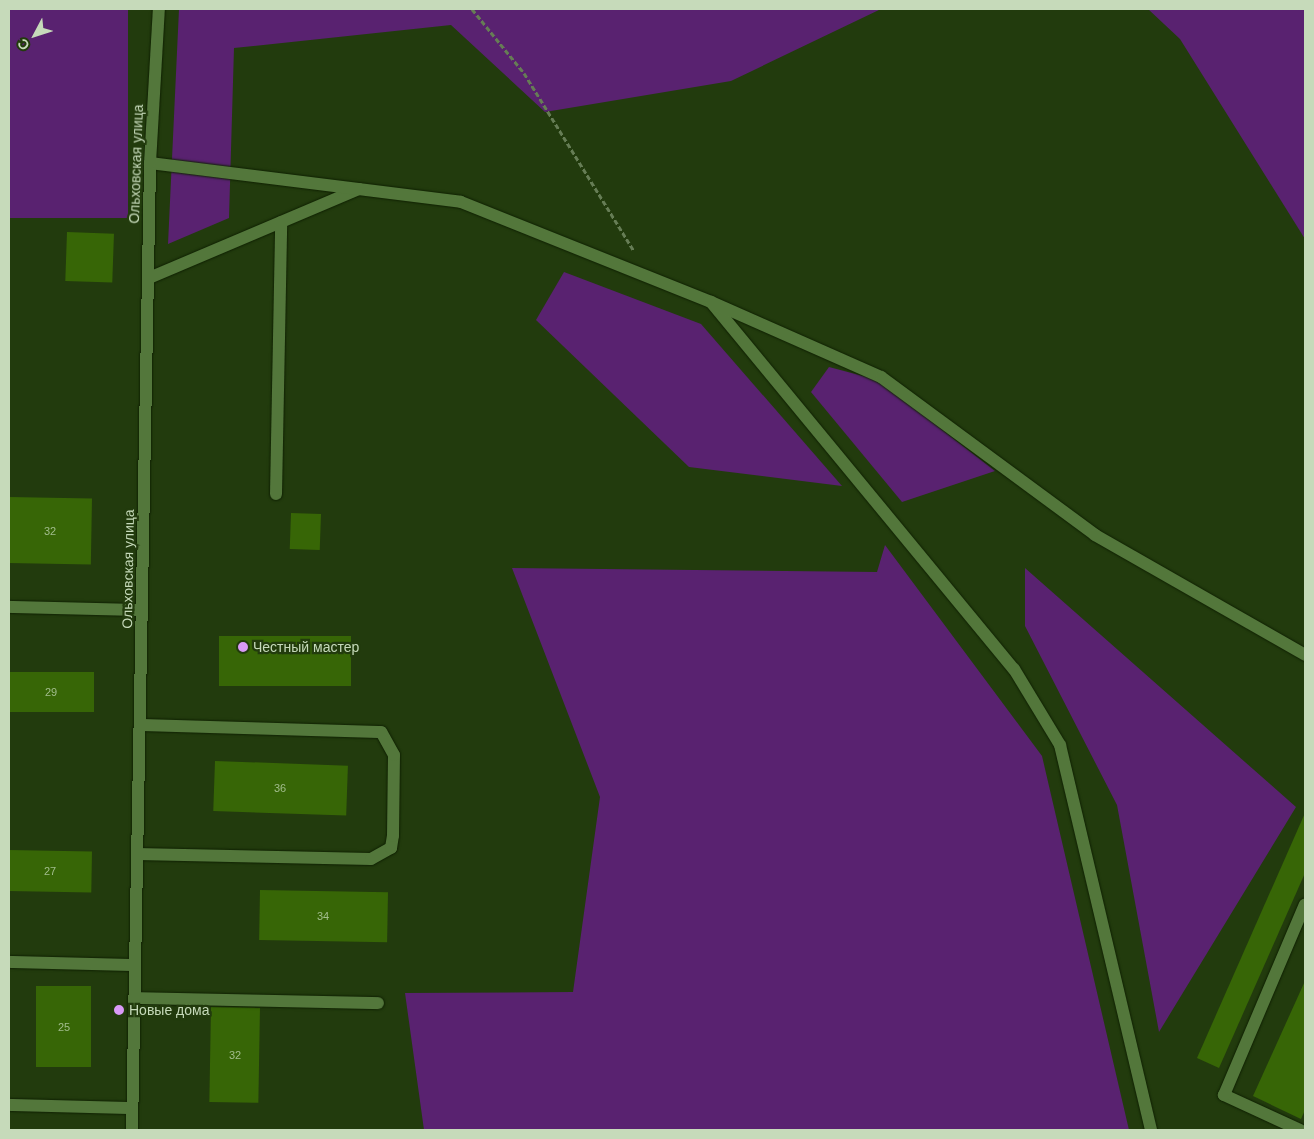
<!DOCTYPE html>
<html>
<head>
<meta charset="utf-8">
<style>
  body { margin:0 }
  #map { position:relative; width:1314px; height:1139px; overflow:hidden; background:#223b0d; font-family:Helvetica,sans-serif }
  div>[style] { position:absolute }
  .green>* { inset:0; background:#592270; transform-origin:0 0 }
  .building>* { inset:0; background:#376606; transform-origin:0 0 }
  .path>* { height:3px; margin-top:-1.5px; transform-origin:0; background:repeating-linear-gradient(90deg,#667d55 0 5px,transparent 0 7.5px) }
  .roads { filter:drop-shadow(0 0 1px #0f2002) drop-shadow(0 0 1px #0f2002) }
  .service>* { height:12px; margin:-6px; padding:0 6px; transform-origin:6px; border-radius:6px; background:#53773b }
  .minor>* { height:12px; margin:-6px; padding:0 6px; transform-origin:6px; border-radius:6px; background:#53773b }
  .dots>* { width:14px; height:14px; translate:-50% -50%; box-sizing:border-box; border:2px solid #223b0d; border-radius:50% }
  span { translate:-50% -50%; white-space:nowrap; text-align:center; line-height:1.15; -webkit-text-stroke:4.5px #223b0d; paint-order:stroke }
  .number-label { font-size:11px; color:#a2bd8d }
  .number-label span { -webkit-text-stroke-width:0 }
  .street-label { font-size:14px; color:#c6daba }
  .poi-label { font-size:14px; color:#c6daba }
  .left { translate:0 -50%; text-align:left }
  .frame { position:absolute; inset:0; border:10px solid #c6daba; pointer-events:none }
  .north { position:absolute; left:10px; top:10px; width:50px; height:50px; -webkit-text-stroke:4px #223b0d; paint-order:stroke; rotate:230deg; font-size:14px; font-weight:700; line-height:20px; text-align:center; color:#c6daba }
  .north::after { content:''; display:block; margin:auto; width:18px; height:22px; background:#c6daba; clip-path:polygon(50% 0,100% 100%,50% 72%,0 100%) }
</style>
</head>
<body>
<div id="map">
  <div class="green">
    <i style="left:9px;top:9px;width:119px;height:209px"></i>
    <i style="clip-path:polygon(179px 9px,881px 9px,731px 81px,545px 112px,451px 25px,234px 48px,229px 218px,168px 244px)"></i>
    <i style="clip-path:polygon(1148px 9px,1305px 9px,1305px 239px,1180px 39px)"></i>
    <i style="clip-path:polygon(564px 272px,701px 324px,842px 486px,689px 467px,536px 320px)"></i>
    <i style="clip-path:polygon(829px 367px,878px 380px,995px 471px,902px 502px,811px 392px)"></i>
    <i style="clip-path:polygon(885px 545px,1042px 756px,1129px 1130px,424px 1130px,405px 993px,573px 992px,600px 797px,512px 568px,877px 572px)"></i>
    <i style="clip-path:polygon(1025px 568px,1296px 807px,1159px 1032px,1117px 805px,1025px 626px)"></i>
  </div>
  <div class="building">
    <i style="left:67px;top:232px;width:47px;height:49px;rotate:2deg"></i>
    <i style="left:9px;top:497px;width:83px;height:66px;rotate:1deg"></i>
    <i style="left:291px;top:513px;width:30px;height:36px;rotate:2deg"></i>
    <i style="left:219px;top:636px;width:132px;height:50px"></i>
    <i style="left:9px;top:672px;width:85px;height:40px"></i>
    <i style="left:215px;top:761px;width:133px;height:50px;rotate:2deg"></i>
    <i style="clip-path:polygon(1305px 813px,1305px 873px,1219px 1068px,1197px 1058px)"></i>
    <i style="left:9px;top:850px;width:83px;height:41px;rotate:1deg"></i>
    <i style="left:260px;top:890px;width:128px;height:50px;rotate:1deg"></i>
    <i style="clip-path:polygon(1305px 981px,1305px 1110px,1301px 1119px,1253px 1096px)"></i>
    <i style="left:36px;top:986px;width:55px;height:81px"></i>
    <i style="left:211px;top:1007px;width:49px;height:95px;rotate:1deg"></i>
  </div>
  <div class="path">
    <i style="left:472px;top:9px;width:82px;rotate:50.9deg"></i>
    <i style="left:524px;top:73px;width:209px;rotate:58.3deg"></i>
  </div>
  <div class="roads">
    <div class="service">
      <i style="left:149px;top:278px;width:228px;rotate:-23deg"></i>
      <i style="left:711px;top:302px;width:476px;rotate:50.5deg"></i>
      <i style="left:1014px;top:669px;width:89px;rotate:58.8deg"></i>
      <i style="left:1060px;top:745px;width:396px;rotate:76.7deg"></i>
      <i style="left:276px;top:494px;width:272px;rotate:-88.9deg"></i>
      <i style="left:9px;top:607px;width:133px;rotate:1.3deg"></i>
      <i style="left:137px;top:854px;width:234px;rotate:1.2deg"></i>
      <i style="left:371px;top:859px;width:23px;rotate:-29deg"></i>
      <i style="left:391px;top:848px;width:12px;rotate:-81deg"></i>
      <i style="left:393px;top:836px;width:81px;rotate:-89.3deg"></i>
      <i style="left:394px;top:755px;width:26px;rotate:-119deg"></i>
      <i style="left:381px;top:732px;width:241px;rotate:-178.3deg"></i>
      <i style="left:9px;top:962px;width:126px;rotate:1.4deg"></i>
      <i style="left:135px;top:998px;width:243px;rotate:1.2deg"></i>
      <i style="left:9px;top:1105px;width:123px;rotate:1.4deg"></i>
      <i style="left:1300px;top:1130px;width:84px;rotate:-155.3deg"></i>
      <i style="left:1224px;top:1095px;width:207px;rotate:-67deg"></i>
    </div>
    <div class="minor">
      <i style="left:150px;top:163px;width:313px;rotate:7.1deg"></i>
      <i style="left:461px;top:202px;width:269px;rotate:21.8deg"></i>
      <i style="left:711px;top:302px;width:186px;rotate:23.8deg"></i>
      <i style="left:881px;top:377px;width:266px;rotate:36.4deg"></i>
      <i style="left:1095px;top:535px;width:242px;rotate:29.7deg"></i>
      <i style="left:132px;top:1130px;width:967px;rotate:-88.93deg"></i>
      <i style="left:150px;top:163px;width:154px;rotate:-86.7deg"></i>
    </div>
  </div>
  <div class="dots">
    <i style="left:243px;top:647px;background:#d99af7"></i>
    <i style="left:119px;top:1010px;background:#d99af7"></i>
  </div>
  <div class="number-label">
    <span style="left:50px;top:531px">32</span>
    <span style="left:51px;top:692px">29</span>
    <span style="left:280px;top:788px">36</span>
    <span style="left:50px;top:871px">27</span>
    <span style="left:323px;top:916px">34</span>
    <span style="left:64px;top:1027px">25</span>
    <span style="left:235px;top:1055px">32</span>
  </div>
  <div class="street-label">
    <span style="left:136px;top:164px;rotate:-88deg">Ольховская улица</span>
    <span style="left:128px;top:569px;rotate:-89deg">Ольховская улица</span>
  </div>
  <div class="poi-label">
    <span class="left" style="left:253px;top:647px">Честный мастер</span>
    <span class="left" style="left:129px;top:1010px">Новые дома</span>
  </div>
  <div class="frame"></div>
  <div class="north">С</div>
</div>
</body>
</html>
